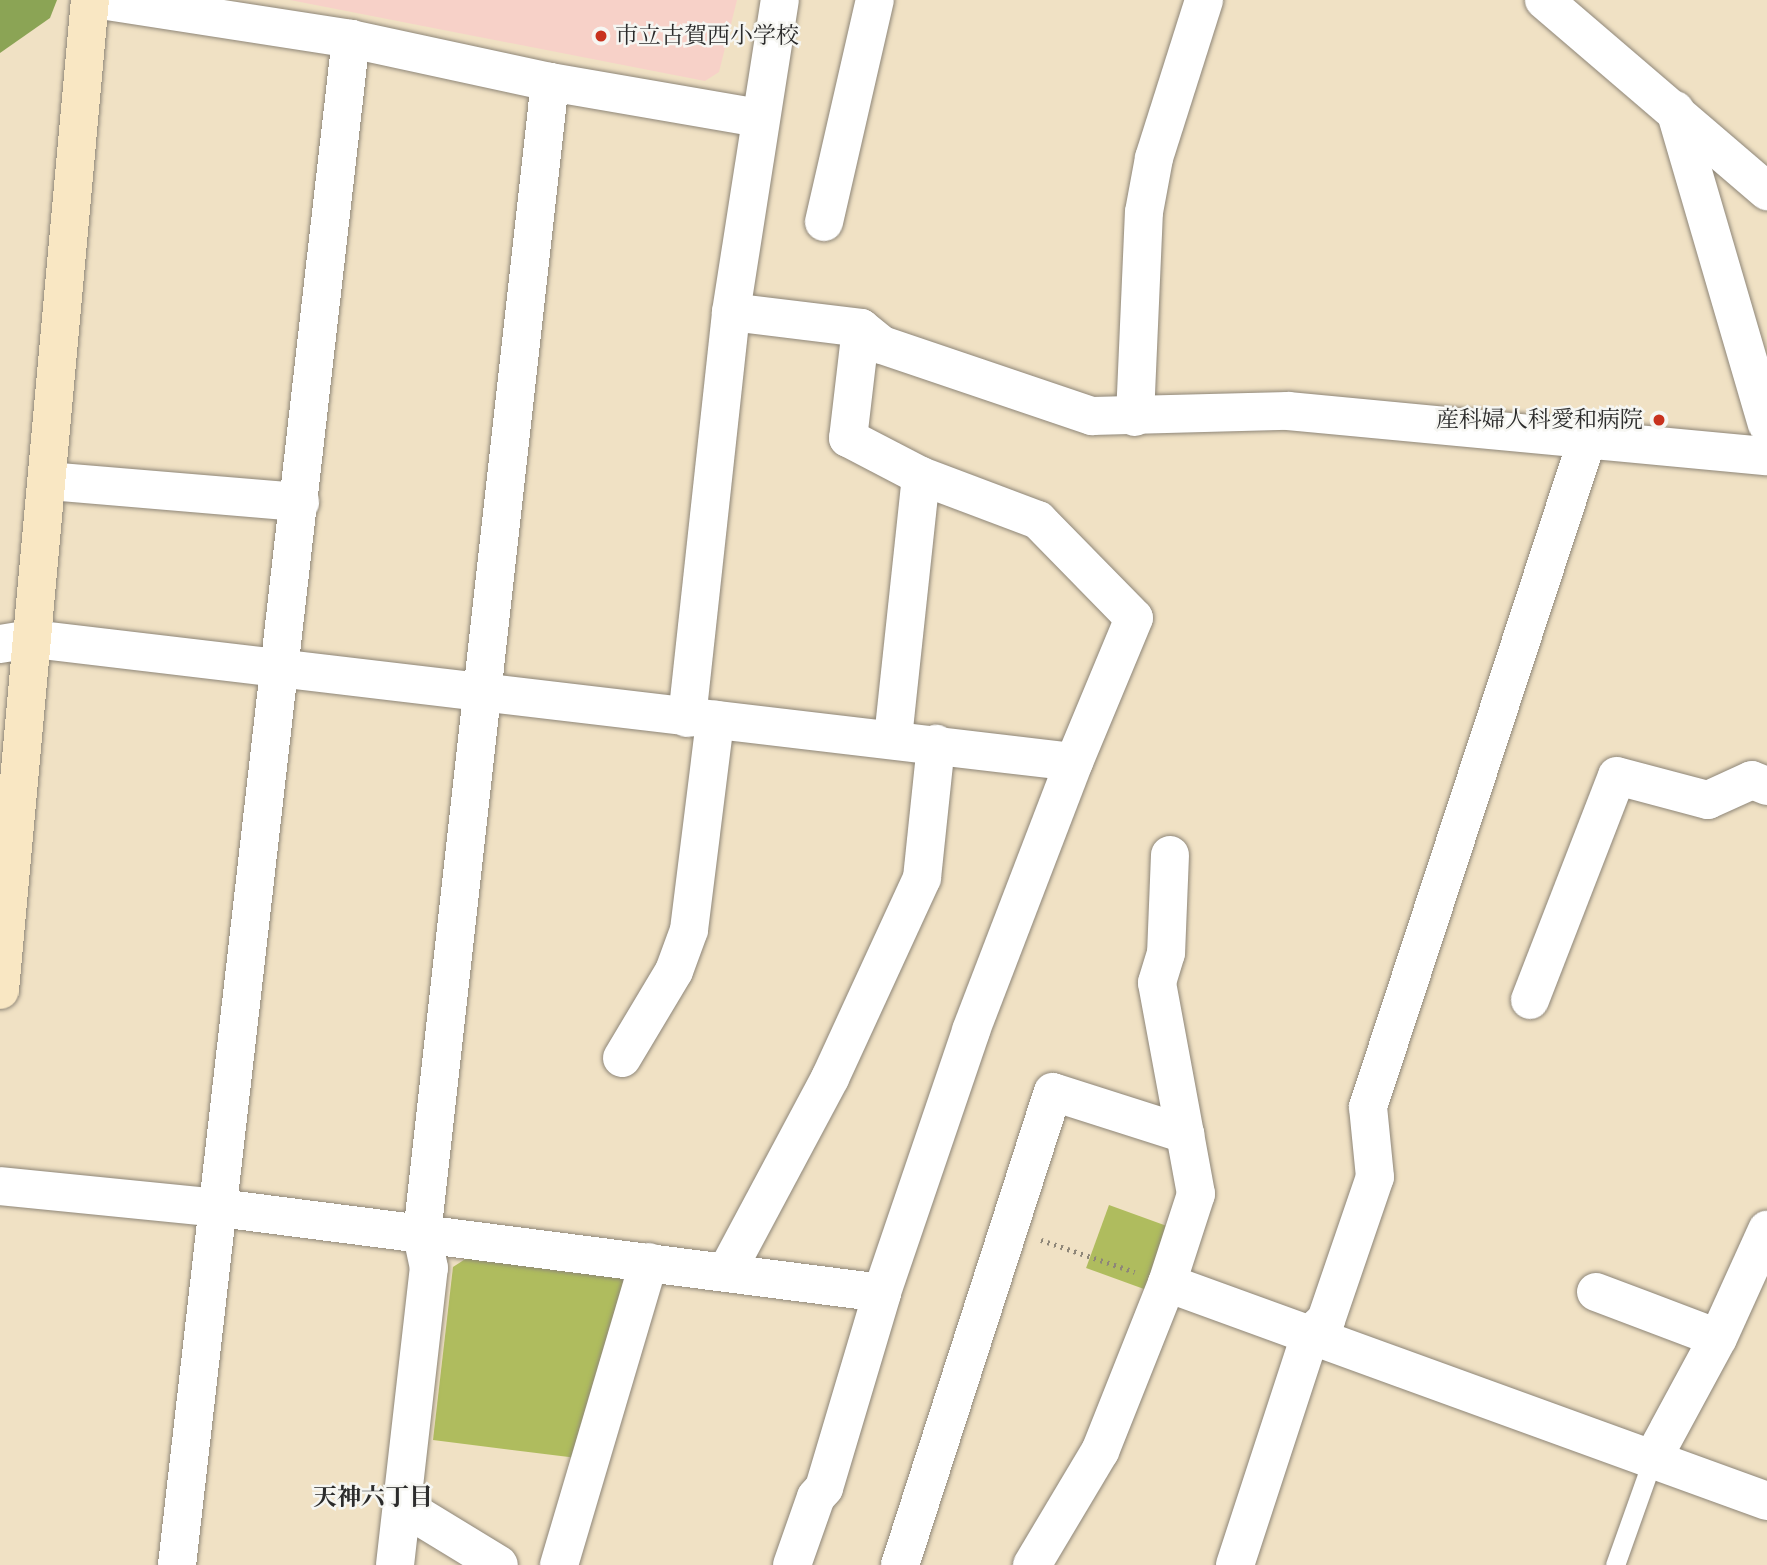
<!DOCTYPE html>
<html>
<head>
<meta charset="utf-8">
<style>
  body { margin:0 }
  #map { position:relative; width:1767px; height:1565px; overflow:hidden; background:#f0e1c4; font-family:"IM FELL Double Pica","Noto Serif JP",serif }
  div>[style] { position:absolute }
  .built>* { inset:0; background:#f7d1c8 }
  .green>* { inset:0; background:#afbc5e; transform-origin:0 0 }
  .forest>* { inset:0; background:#8ba455 }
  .path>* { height:4.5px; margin-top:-2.25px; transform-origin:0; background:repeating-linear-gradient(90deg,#8e8678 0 2px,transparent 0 7px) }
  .roads { filter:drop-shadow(0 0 2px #8e8678) drop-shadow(0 0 2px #8e8678) }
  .lane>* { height:19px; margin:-9.5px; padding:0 9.5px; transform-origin:9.5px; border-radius:9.5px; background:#fff }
  .street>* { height:38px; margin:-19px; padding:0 19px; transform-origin:19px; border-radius:19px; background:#fff }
  .secondary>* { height:38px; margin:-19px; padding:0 19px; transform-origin:19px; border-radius:19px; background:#f9e7c3 }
  .dots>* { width:19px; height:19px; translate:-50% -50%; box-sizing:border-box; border:4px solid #f6f6f2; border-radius:50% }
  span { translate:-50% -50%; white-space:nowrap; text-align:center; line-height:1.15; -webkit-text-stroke:5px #f6f6f2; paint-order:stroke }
  .poi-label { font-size:23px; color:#2b2b2b }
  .left { translate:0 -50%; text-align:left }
  .right { translate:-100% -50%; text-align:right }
  .neighbourhood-label { font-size:24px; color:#2b2b2b; font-weight:700 }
</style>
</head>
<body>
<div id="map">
  <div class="built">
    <i style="clip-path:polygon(290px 0,737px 0,719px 72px,705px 81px)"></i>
  </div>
  <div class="green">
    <i style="left:1109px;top:1205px;width:63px;height:67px;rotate:20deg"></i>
    <i style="clip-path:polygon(470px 1256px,619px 1274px,628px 1288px,577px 1458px,433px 1440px,453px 1267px)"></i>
  </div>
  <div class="forest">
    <i style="clip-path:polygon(0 0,57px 0,50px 18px,0 53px)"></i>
  </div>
  <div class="path">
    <i style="left:1041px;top:1240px;width:99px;rotate:18.8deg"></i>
  </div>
  <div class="roads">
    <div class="lane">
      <i style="left:1615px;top:1565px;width:114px;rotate:-70.4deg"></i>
    </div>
    <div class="street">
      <i style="left:100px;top:0;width:254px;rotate:8.8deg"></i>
      <i style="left:351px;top:39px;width:204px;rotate:12.2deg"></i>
      <i style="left:550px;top:82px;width:212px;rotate:9.8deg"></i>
      <i style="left:1544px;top:0;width:294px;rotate:40.6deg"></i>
      <i style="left:1675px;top:110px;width:327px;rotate:73.7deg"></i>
      <i style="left:824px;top:222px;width:228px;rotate:-77.1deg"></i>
      <i style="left:731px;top:312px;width:131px;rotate:7deg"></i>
      <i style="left:861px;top:328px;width:27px;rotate:39deg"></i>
      <i style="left:882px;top:345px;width:222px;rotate:18.7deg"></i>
      <i style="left:1092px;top:416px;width:196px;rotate:-1.5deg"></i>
      <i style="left:1288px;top:411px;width:481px;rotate:5.4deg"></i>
      <i style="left:861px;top:328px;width:111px;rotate:96.7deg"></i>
      <i style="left:848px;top:438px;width:82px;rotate:27.5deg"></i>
      <i style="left:921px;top:476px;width:263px;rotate:96.1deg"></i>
      <i style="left:1135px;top:417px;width:205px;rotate:-87.5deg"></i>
      <i style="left:1144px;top:212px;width:55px;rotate:-79.5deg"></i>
      <i style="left:1154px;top:158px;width:166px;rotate:-72.4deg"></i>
      <i style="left:921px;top:476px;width:125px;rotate:20.6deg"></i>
      <i style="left:1038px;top:520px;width:137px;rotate:45.6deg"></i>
      <i style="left:1134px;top:618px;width:156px;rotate:112.6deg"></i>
      <i style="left:48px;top:481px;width:253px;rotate:4.8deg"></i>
      <i style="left:0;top:644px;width:33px;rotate:-9deg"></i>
      <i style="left:33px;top:639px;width:1048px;rotate:6.74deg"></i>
      <i style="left:1074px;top:762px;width:288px;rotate:111deg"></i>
      <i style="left:971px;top:1031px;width:277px;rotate:108.8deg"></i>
      <i style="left:882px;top:1293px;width:668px;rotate:-172.69deg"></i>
      <i style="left:219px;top:1208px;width:220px;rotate:-174.3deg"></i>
      <i style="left:687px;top:718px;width:408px;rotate:-83.8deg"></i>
      <i style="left:731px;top:312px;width:316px;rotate:-81.1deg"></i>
      <i style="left:1170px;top:855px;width:98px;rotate:92.3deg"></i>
      <i style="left:1166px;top:953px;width:31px;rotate:107deg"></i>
      <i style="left:1157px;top:983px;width:154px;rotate:79.5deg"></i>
      <i style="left:1530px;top:1000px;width:240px;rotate:-68.8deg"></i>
      <i style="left:1617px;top:776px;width:94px;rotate:14.8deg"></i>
      <i style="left:1708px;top:800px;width:48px;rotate:-24.4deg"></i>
      <i style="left:1752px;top:780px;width:16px;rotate:22deg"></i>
      <i style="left:622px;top:1058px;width:101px;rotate:-59.1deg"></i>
      <i style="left:674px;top:971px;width:44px;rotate:-69.9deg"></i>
      <i style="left:689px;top:930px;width:212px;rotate:-82.9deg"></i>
      <i style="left:727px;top:1271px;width:219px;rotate:-61.9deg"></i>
      <i style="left:830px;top:1078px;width:220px;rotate:-65.3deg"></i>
      <i style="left:922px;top:878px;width:135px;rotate:-84deg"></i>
      <i style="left:1167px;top:1283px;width:638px;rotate:19.97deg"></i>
      <i style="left:1596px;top:1292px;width:130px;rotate:20.7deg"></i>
      <i style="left:1653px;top:1458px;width:136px;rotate:-61.6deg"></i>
      <i style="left:1718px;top:1338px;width:119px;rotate:-65.6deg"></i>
      <i style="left:404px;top:1507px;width:111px;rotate:31.4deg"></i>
      <i style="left:177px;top:1565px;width:1536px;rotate:-83.5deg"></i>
      <i style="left:395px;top:1565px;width:299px;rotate:-83.5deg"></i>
      <i style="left:429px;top:1268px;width:34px;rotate:-102deg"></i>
      <i style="left:422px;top:1235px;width:1160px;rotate:-83.67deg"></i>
      <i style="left:559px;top:1565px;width:316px;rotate:-73.5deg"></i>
      <i style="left:792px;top:1565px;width:72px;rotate:-70.6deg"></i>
      <i style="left:816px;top:1497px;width:12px;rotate:-48deg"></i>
      <i style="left:824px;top:1488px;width:203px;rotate:-73.4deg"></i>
      <i style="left:900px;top:1565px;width:497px;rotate:-72.1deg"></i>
      <i style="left:1053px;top:1092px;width:139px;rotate:17.7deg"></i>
      <i style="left:1185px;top:1134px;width:61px;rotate:79.6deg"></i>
      <i style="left:1196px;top:1194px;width:94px;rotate:108deg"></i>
      <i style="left:1167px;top:1283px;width:181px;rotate:111.7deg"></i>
      <i style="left:1100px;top:1451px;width:133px;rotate:120.8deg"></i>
      <i style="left:1235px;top:1565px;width:242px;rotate:-71.9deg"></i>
      <i style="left:1310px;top:1335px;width:22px;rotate:-43deg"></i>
      <i style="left:1326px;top:1320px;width:151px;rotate:-71.1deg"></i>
      <i style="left:1375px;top:1177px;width:70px;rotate:-95.7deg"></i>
      <i style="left:1368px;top:1107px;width:705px;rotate:-71.82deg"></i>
    </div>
    <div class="secondary">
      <i style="left:0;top:990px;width:994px;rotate:-84.81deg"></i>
    </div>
  </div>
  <div class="dots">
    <i style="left:601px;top:36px;background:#c8321e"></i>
    <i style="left:1659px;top:420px;background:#c8321e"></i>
  </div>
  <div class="poi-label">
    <span class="left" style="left:615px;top:36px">市立古賀西小学校</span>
    <span class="right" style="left:1643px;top:420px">産科婦人科愛和病院</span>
  </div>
  <div class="neighbourhood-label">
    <span style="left:373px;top:1498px">天神六丁目</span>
  </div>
</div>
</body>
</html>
